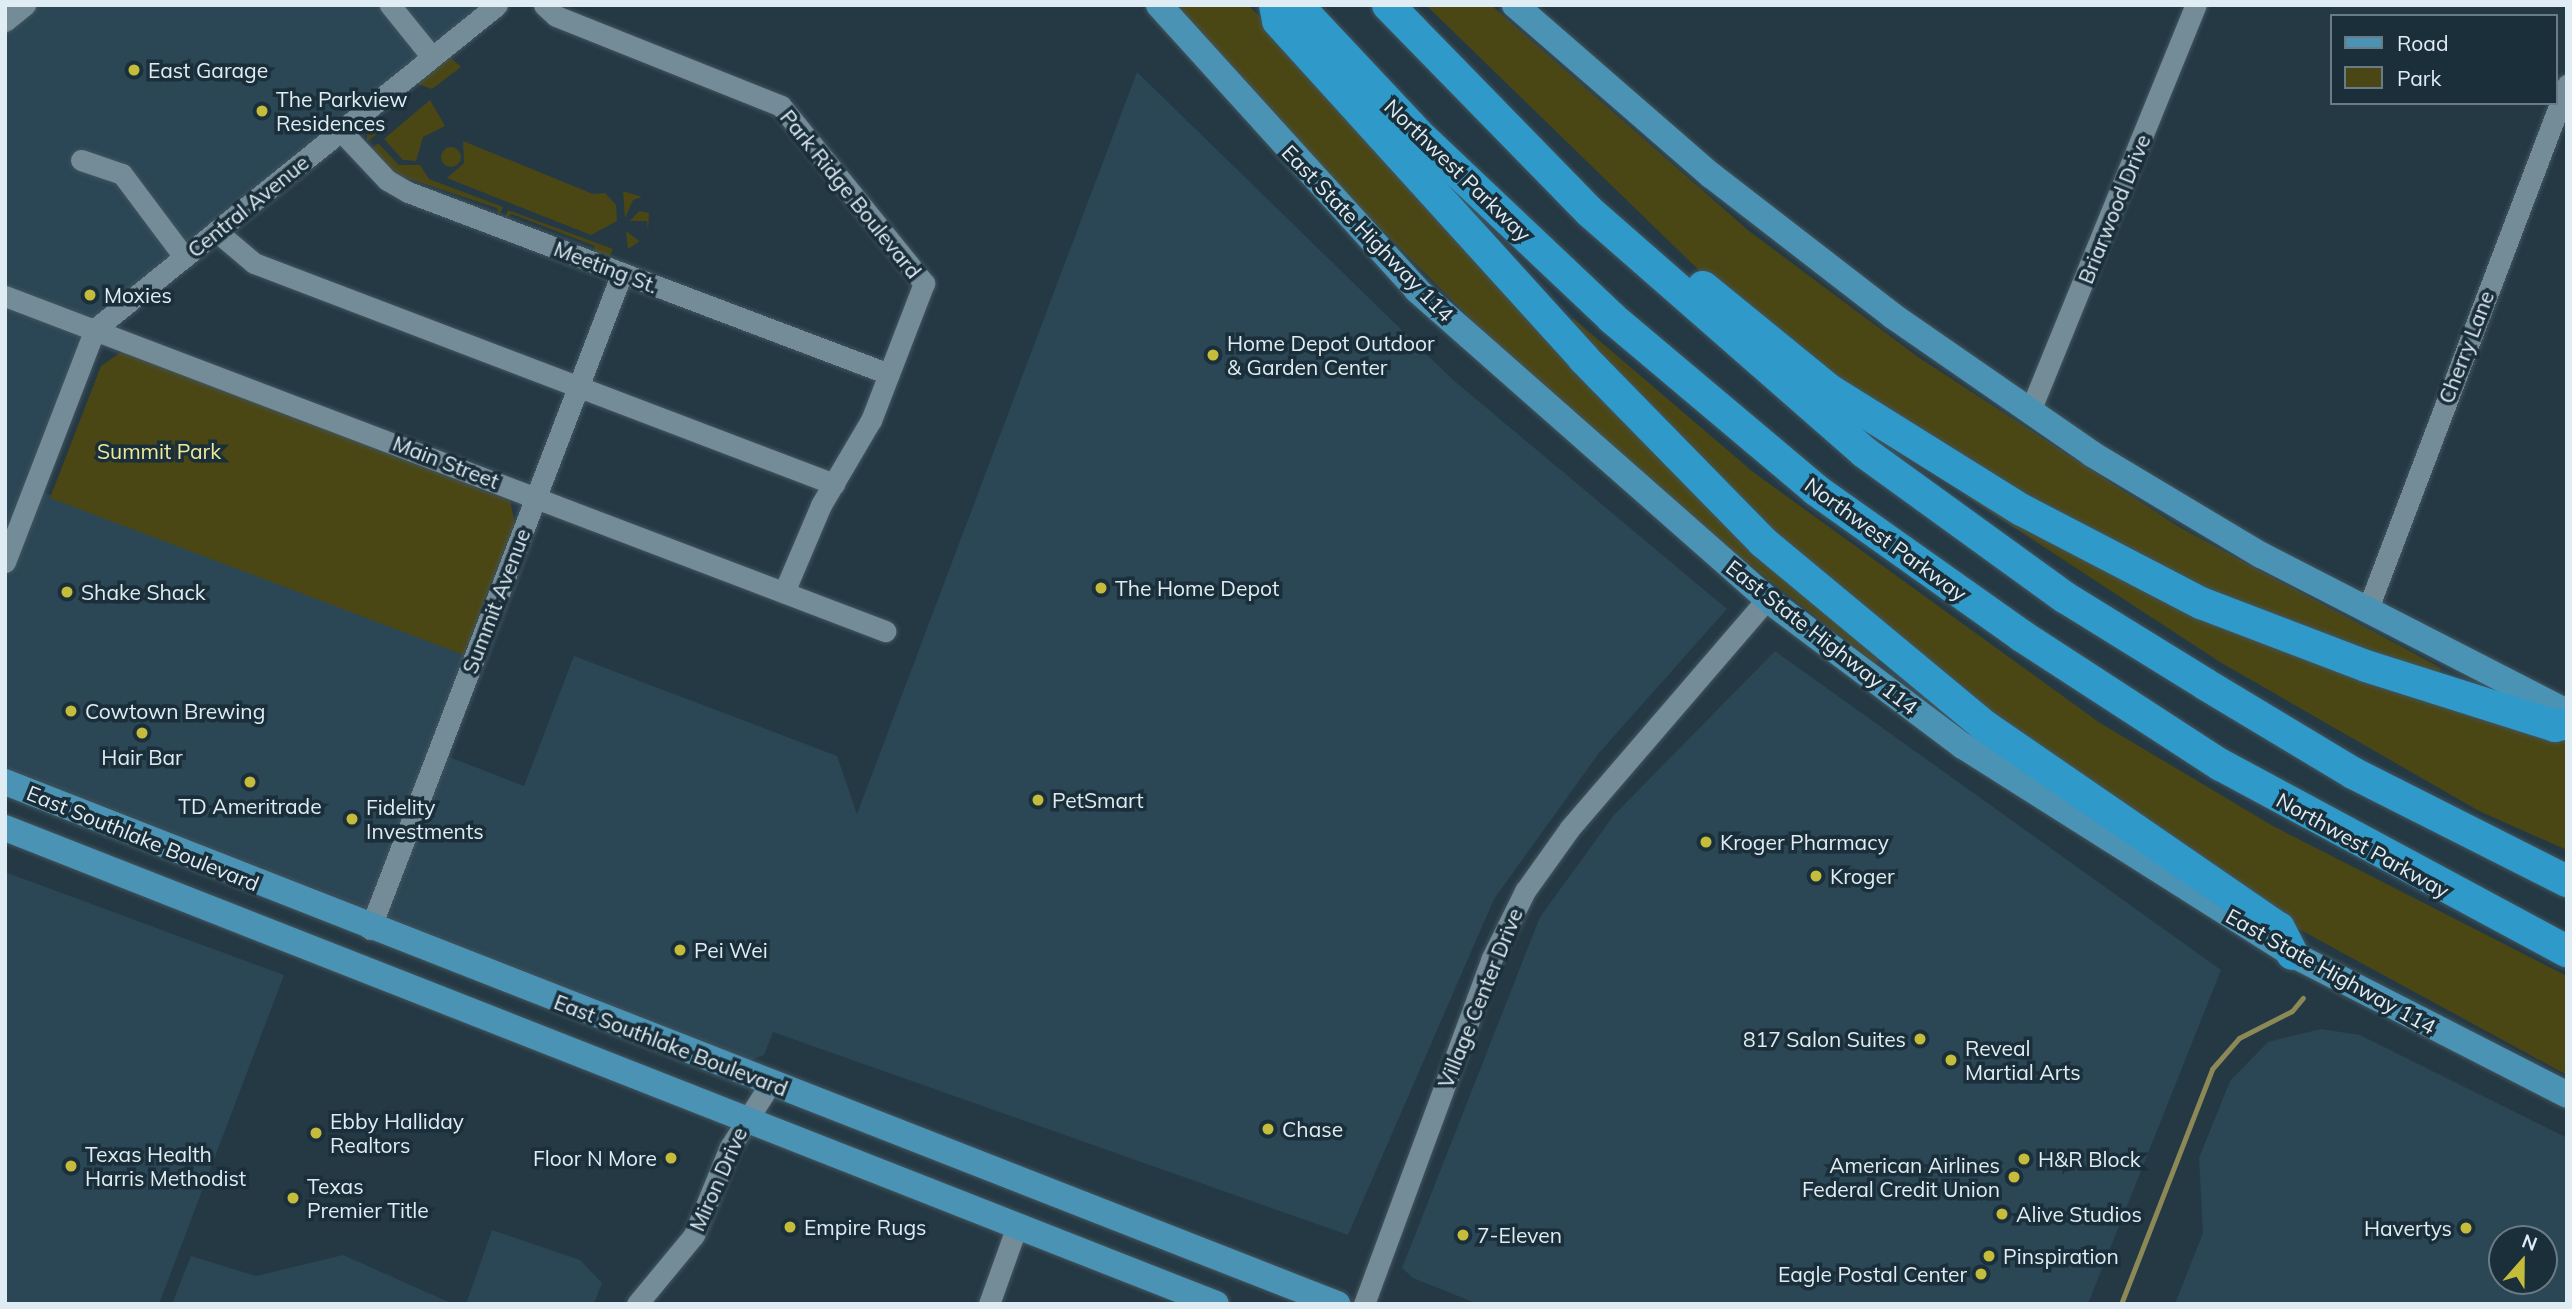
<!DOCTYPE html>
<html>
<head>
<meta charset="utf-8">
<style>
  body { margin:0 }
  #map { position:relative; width:2572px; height:1309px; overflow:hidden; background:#243944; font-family:Mulish,sans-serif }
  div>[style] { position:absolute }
  .built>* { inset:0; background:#2b4655 }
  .green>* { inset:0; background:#4b4715 }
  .round { border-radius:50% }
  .stream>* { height:5px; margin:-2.5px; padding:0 2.5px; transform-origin:2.5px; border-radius:2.5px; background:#8c8956 }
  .roads { filter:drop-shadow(0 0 2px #42555e) drop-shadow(0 0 2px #42555e) }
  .minor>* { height:21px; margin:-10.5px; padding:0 10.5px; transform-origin:10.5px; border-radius:10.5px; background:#748b98 }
  .major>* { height:26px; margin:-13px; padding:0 13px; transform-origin:13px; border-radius:13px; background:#4b93b5 }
  .highway>* { height:32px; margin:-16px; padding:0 16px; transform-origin:16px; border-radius:16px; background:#2f99c9 }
  .dots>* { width:19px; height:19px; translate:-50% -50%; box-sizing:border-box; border:4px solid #1a2f3a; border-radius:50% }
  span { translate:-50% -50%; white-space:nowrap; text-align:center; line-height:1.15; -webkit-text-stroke:7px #1a2f3a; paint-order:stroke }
  .poi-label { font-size:21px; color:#e0ecf3 }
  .left { translate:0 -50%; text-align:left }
  .right { translate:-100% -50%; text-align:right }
  .street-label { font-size:21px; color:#e0ecf3 }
  .park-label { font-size:21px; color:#eee99a }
  .frame { position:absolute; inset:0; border:7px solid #e0ecf3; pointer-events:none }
  .legend { position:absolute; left:2330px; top:14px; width:228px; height:91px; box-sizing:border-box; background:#1a2f3a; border:2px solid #697b84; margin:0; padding:9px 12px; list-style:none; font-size:21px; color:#e0ecf3 }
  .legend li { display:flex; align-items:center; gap:14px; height:35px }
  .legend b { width:35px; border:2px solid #697b84 }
  .north { position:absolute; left:2488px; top:1225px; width:70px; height:70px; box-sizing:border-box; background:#1a2f3a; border:2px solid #697b84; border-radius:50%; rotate:21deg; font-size:19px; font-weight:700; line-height:28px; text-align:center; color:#e0ecf3 }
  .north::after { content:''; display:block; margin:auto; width:24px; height:32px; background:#c6bc3c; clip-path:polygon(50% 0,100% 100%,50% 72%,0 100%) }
</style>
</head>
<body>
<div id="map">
  <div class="built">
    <i style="clip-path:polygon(5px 5px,497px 5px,95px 329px,33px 488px,475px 659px,439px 753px,524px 786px,574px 656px,837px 756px,857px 814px,1137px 72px,1452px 379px,1727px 609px,1599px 753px,1494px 899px,1348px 1235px,773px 1032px,764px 1055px,751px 1060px,5px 767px)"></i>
    <i style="clip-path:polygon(1775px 651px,2221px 970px,2088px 1304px,1478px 1304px,1413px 1278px,1402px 1268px,1540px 917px,1614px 815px)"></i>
    <i style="clip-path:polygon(5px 872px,284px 975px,159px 1304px,5px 1304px)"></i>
    <i style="clip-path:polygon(evenodd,2321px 1029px,2360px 1035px,2567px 1138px,2567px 1304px,2175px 1304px,2203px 1233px,2199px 1158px,2230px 1081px,2268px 1042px,2321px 1029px,2544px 1239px,2544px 1281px,2502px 1281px,2502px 1239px,2544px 1239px)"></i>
    <i style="clip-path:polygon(492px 1230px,580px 1260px,602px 1283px,594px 1304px,466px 1304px)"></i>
    <i style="clip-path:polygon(343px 1255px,453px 1304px,172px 1304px,191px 1256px,256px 1276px)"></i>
  </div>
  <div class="green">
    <i style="clip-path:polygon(1176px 5px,1248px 5px,1881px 657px,1876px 664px,1684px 513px,1504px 352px,1323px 171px)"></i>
    <i style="clip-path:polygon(1426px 5px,1491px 5px,1749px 231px,1918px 357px,2179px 527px,2441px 668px,2438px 677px,2154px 567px,1880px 411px,1710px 281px)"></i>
    <i style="clip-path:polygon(449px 56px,461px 67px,432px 89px,415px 83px)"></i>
    <i style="clip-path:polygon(430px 100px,445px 126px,423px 137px,416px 161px,403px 160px,384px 139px)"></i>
    <i style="clip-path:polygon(375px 115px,385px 127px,367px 142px,367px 129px)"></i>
    <i style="clip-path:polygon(463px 141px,593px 194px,605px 193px,616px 205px,617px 221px,591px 235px,447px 178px,464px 163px)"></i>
    <i style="clip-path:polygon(378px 143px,399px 165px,420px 165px,429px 179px,503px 207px,499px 216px,497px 208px,395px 174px,370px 150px)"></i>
    <i class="round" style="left:441px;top:147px;width:20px;height:20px"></i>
    <i style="clip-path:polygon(623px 191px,642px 197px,633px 200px,625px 218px)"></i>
    <i style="clip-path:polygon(508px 210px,613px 249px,609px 258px,593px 252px,595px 246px,512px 214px,505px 218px)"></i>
    <i style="clip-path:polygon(639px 211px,649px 213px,648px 231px,647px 221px,630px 221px)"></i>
    <i style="clip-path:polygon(626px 231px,639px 241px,647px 236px,628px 249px)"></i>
    <i style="clip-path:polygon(1574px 319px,1753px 472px,2100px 723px,2273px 826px,2567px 976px,2567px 1075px,2266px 911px,2065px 778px,1725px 494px,1569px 321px)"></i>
    <i style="clip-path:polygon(124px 350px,510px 501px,515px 523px,464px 655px,50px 498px,101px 366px)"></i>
    <i style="clip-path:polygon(1969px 489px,2106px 563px,2567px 736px,2567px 850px,2479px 811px,2220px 662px,1966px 496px)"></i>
  </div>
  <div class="stream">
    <i style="left:2121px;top:1304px;width:252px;rotate:-68.8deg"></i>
    <i style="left:2212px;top:1069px;width:41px;rotate:-48.9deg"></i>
    <i style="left:2239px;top:1038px;width:59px;rotate:-27deg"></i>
    <i style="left:2292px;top:1011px;width:17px;rotate:-50deg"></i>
  </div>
  <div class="roads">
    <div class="minor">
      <i style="left:390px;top:5px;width:67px;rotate:51.1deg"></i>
      <i style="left:544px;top:5px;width:16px;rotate:43deg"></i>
      <i style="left:556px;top:16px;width:242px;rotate:21.8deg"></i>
      <i style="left:781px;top:106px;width:228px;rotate:51.1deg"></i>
      <i style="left:924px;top:283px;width:147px;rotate:111.1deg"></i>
      <i style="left:871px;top:420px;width:99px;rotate:120.5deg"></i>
      <i style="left:821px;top:505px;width:95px;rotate:113deg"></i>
      <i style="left:5px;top:21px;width:26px;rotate:-39deg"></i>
      <i style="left:341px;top:131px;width:67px;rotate:46.8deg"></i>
      <i style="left:387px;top:180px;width:24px;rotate:30deg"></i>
      <i style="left:408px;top:192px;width:514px;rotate:20.73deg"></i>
      <i style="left:81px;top:160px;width:43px;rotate:18.9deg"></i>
      <i style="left:122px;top:174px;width:104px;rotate:53.2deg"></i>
      <i style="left:216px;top:231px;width:50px;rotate:40.1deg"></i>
      <i style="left:254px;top:263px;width:621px;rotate:20.86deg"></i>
      <i style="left:5px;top:296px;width:942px;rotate:20.84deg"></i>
      <i style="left:2030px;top:411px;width:439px;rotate:-67.8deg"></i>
      <i style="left:5px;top:562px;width:250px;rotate:-68.9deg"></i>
      <i style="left:95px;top:329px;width:516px;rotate:-38.87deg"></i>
      <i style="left:2367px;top:611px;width:563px;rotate:-69.18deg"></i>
      <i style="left:370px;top:929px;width:703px;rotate:-68.99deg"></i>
      <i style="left:637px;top:1304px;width:89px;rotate:-50.4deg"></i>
      <i style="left:694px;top:1235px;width:95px;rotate:-67.8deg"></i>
      <i style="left:730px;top:1147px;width:75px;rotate:-57.6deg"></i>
      <i style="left:989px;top:1304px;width:83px;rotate:-70.3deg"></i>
      <i style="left:1364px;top:1304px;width:367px;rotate:-69.7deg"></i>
      <i style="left:1491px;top:960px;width:77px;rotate:-63.8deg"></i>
      <i style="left:1525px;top:891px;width:77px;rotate:-54.5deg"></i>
      <i style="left:1570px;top:828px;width:302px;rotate:-49.3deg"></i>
    </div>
    <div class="major">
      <i style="left:1159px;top:5px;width:384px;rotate:47.8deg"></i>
      <i style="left:1417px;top:290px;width:467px;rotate:41.4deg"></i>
      <i style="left:1767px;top:599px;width:245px;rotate:36.9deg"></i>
      <i style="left:1963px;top:746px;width:389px;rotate:32.3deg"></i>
      <i style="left:2292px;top:954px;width:309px;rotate:27.1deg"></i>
      <i style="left:1515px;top:5px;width:261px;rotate:41deg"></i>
      <i style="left:1712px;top:176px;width:229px;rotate:37.7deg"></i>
      <i style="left:1893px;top:316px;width:242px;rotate:34.7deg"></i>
      <i style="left:2092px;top:454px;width:197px;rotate:30.9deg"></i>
      <i style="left:2261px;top:555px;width:344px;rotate:27.2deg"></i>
      <i style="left:5px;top:782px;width:1431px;rotate:21.4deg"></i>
      <i style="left:5px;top:828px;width:1301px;rotate:21.46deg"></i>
    </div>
    <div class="highway">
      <i style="left:1275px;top:5px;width:16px;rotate:79deg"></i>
      <i style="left:1278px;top:21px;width:456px;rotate:47.8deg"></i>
      <i style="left:1584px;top:359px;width:256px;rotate:45.6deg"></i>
      <i style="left:1763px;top:542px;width:290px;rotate:39.7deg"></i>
      <i style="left:1986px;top:727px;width:355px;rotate:34.5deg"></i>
      <i style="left:2279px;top:928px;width:29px;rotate:63deg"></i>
      <i style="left:1297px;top:5px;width:184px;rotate:46.8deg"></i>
      <i style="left:1423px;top:139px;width:260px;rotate:43.4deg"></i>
      <i style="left:1612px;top:318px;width:267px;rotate:40.1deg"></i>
      <i style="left:1816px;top:490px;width:252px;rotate:35.3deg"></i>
      <i style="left:2022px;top:636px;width:237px;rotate:33deg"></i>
      <i style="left:2221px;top:765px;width:393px;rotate:28.3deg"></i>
      <i style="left:1388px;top:5px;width:289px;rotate:45.7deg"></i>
      <i style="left:1590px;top:212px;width:364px;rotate:41.2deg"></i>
      <i style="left:1864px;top:452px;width:249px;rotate:35.9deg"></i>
      <i style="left:2066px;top:598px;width:163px;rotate:31.7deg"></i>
      <i style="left:2205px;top:684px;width:173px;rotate:31deg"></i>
      <i style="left:2353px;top:773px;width:240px;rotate:26.8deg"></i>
      <i style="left:1703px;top:287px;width:161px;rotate:39.2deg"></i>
      <i style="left:1828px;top:389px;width:229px;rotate:32deg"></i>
      <i style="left:2022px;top:510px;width:202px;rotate:27.5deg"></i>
      <i style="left:2201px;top:603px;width:177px;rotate:20.9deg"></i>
      <i style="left:2366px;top:666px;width:198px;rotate:17.6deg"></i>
      <i style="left:2555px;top:726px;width:12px;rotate:-14deg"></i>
    </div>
  </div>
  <div class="dots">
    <i style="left:134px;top:70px;background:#c6bc3c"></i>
    <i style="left:262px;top:111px;background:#c6bc3c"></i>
    <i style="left:90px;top:295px;background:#c6bc3c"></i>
    <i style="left:1213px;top:355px;background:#c6bc3c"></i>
    <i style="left:1101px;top:588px;background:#c6bc3c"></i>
    <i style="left:67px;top:592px;background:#c6bc3c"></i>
    <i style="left:71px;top:711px;background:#c6bc3c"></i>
    <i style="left:142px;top:733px;background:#c6bc3c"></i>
    <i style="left:250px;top:782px;background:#c6bc3c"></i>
    <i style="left:1038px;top:800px;background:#c6bc3c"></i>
    <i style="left:352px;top:819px;background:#c6bc3c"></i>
    <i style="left:1706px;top:842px;background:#c6bc3c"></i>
    <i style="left:1816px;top:876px;background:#c6bc3c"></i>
    <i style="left:680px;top:950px;background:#c6bc3c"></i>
    <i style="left:1920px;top:1039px;background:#c6bc3c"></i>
    <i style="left:1951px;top:1060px;background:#c6bc3c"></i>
    <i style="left:1268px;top:1129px;background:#c6bc3c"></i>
    <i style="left:316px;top:1133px;background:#c6bc3c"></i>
    <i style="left:671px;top:1158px;background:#c6bc3c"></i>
    <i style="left:2024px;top:1159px;background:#c6bc3c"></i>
    <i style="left:71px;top:1166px;background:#c6bc3c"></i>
    <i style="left:2014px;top:1177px;background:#c6bc3c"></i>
    <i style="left:293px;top:1198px;background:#c6bc3c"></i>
    <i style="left:2002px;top:1214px;background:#c6bc3c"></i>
    <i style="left:790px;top:1227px;background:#c6bc3c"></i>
    <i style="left:2466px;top:1228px;background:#c6bc3c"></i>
    <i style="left:1463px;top:1235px;background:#c6bc3c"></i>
    <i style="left:1989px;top:1256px;background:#c6bc3c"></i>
    <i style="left:1981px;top:1274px;background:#c6bc3c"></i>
  </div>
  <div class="poi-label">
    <span class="left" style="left:148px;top:70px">East Garage</span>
    <span class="left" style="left:276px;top:111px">The Parkview<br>Residences</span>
    <span class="left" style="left:104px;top:295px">Moxies</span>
    <span class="left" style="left:1227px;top:355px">Home Depot Outdoor<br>&amp; Garden Center</span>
    <span class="left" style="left:1115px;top:588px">The Home Depot</span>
    <span class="left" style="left:81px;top:592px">Shake Shack</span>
    <span class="left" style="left:85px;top:711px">Cowtown Brewing</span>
    <span style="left:142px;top:757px">Hair Bar</span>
    <span class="left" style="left:1052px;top:800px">PetSmart</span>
    <span style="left:250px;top:806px">TD Ameritrade</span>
    <span class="left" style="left:366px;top:819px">Fidelity<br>Investments</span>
    <span class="left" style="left:1720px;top:842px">Kroger Pharmacy</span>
    <span class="left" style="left:1830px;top:876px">Kroger</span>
    <span class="left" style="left:694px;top:950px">Pei Wei</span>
    <span class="right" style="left:1906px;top:1039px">817 Salon Suites</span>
    <span class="left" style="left:1965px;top:1060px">Reveal<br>Martial Arts</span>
    <span class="left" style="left:330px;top:1133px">Ebby Halliday<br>Realtors</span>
    <span class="left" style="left:1282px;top:1129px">Chase</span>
    <span class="left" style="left:85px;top:1166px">Texas Health<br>Harris Methodist</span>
    <span class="right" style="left:657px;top:1158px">Floor N More</span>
    <span class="left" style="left:2038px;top:1159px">H&amp;R Block</span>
    <span class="right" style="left:2000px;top:1177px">American Airlines<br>Federal Credit Union</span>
    <span class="left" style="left:307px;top:1198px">Texas<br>Premier Title</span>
    <span class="left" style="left:2016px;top:1214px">Alive Studios</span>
    <span class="left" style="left:804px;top:1227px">Empire Rugs</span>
    <span class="right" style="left:2452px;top:1228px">Havertys</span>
    <span class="left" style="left:1477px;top:1235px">7-Eleven</span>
    <span class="left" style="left:2003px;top:1256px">Pinspiration</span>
    <span class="right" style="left:1967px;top:1274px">Eagle Postal Center</span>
  </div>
  <div class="street-label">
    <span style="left:1458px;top:170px;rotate:44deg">Northwest Parkway</span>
    <span style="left:851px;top:194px;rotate:51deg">Park Ridge Boulevard</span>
    <span style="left:248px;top:206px;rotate:-39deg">Central Avenue</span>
    <span style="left:2114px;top:209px;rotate:-68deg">Briarwood Drive</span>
    <span style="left:1368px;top:233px;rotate:46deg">East State Highway 114</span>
    <span style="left:606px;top:267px;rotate:21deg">Meeting St.</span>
    <span style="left:2466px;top:347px;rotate:-69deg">Cherry Lane</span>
    <span style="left:446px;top:462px;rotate:21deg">Main Street</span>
    <span style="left:1886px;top:539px;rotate:36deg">Northwest Parkway</span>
    <span style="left:496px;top:601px;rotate:-69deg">Summit Avenue</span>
    <span style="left:1822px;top:637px;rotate:38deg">East State Highway 114</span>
    <span style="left:143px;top:838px;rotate:22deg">East Southlake Boulevard</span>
    <span style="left:2363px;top:845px;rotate:29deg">Northwest Parkway</span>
    <span style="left:2331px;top:971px;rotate:29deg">East State Highway 114</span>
    <span style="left:1480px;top:998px;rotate:-68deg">Village Center Drive</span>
    <span style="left:671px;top:1045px;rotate:21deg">East Southlake Boulevard</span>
    <span style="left:718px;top:1179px;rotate:-66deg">Miron Drive</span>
  </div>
  <div class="park-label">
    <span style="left:159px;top:451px">Summit Park</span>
  </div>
  <div class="frame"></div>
  <ul class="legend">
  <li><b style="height:9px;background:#4b93b5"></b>Road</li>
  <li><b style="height:19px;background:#4b4715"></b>Park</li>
  </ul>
  <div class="north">N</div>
</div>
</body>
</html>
